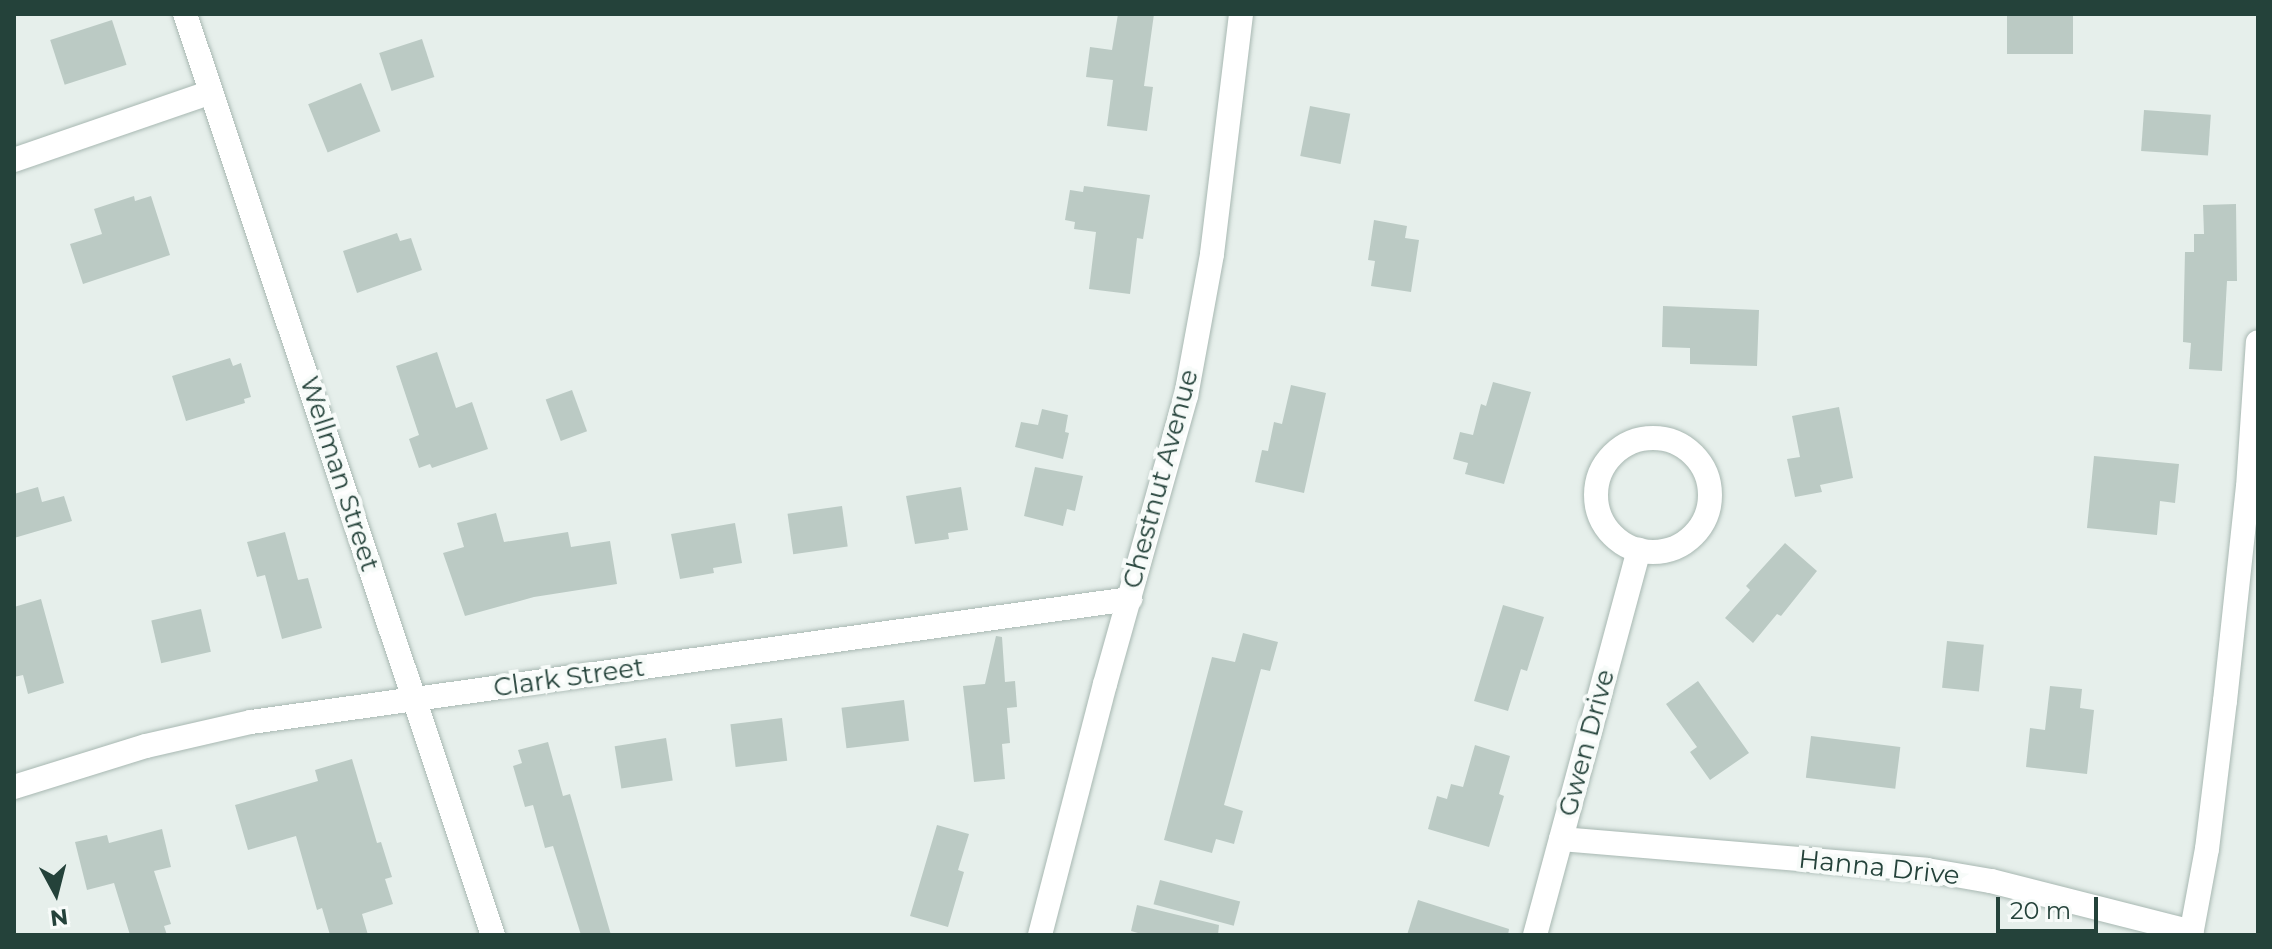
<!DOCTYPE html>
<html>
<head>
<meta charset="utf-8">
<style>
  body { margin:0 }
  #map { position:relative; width:2272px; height:949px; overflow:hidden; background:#e6efeb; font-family:Montserrat,sans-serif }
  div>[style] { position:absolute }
  .building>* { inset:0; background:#bbcac4; transform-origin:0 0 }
  .roads { filter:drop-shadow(0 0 2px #a8b8b2) drop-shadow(0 0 2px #a8b8b2) }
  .street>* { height:24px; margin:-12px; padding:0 12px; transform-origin:12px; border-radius:12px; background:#fff }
  .street>.ring { margin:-12px; padding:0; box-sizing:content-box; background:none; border:24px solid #fff; border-radius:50% }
  .secondary>* { height:24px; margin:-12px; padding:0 12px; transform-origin:12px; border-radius:12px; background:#fff }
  span { translate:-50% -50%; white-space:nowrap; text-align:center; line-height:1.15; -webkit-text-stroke:8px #f7fbf9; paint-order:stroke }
  .street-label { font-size:26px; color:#24423a }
  .frame { position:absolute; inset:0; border:16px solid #24423a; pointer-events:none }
  .north { position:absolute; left:16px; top:853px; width:80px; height:80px; -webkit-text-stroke:6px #f7fbf9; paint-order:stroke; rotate:173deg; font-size:22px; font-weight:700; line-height:32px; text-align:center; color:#24423a }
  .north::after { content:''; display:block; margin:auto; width:28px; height:36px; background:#24423a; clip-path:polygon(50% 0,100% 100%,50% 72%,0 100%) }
  .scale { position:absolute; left:1996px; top:897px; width:102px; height:36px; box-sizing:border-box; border:4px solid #24423a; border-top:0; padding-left:10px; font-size:24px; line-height:28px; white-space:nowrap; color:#24423a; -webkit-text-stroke:6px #f7fbf9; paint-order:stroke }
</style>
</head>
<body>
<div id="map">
  <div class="building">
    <i style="clip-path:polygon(1118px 14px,1154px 14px,1144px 86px,1153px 87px,1147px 131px,1107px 126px,1113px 80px,1086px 77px,1090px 47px,1112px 50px)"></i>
    <i style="left:2007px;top:14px;width:66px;height:40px"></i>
    <i style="left:112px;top:20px;width:47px;height:65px;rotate:72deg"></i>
    <i style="left:422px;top:39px;width:40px;height:45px;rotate:72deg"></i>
    <i style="left:361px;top:83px;width:52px;height:57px;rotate:68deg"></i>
    <i style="left:1310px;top:106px;width:41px;height:51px;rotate:11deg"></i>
    <i style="left:2144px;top:110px;width:67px;height:41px;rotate:4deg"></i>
    <i style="clip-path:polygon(1084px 186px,1150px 195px,1143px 239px,1137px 238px,1130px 294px,1089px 289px,1096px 232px,1074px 229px,1075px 222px,1065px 220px,1070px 190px,1083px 192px)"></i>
    <i style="clip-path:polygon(134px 196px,135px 201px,151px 196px,170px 255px,83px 284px,70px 244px,102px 234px,94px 209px)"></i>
    <i style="clip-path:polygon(2236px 204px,2237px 281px,2227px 281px,2222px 371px,2189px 369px,2191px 343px,2183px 342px,2185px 252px,2194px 252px,2194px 234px,2204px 234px,2203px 205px)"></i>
    <i style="clip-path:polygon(1374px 220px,1407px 226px,1405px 238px,1419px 240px,1411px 292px,1371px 286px,1375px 261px,1368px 260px)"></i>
    <i style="clip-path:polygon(397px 233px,400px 241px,411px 238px,422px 270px,357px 293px,343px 251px)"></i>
    <i style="clip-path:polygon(1663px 306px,1759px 310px,1757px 366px,1690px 364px,1690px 348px,1662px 347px)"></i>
    <i style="clip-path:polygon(437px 352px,456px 408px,472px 402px,488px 449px,432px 468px,430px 464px,419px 468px,409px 439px,419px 435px,396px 366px)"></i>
    <i style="clip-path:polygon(230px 358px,233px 366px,241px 363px,251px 397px,244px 399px,245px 403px,186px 421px,172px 376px)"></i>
    <i style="clip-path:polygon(1493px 382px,1531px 392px,1504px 484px,1465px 474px,1468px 463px,1453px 459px,1460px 432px,1473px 435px,1481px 404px,1486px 406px)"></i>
    <i style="clip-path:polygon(1291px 385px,1326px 393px,1304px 493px,1255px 482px,1262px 450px,1268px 451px,1274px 422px,1282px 424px)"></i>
    <i style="left:572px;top:390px;width:44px;height:28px;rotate:70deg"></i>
    <i style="clip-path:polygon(1839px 407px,1853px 478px,1820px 485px,1822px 492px,1795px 497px,1787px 459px,1800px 457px,1792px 416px)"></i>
    <i style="clip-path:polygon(1042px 409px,1068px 415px,1065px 432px,1069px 433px,1063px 459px,1015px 447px,1021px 422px,1038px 425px)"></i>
    <i style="clip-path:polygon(2094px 456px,2179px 464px,2175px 503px,2160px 501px,2157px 535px,2087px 528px)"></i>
    <i style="clip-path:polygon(1035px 467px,1083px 476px,1075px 511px,1067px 509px,1063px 526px,1024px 516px)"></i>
    <i style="clip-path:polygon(38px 487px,42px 502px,64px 496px,72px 521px,14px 538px,14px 494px)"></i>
    <i style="clip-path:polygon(961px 487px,968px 530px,948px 533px,949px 539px,915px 544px,906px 496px)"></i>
    <i style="left:842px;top:506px;width:41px;height:55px;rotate:82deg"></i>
    <i style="clip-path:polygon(496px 513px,504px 542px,568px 532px,571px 547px,610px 541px,617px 584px,534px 597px,465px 616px,443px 553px,464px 547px,457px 523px)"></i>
    <i style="clip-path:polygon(735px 523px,742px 563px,713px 568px,714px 573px,680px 579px,671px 534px)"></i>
    <i style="clip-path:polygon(285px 532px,298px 580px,308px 578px,322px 628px,282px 639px,265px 575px,257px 577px,247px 542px)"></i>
    <i style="clip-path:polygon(1785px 543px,1817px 571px,1781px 616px,1777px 614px,1753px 643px,1725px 618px,1750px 590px,1746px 586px)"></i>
    <i style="clip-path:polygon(41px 599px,64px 683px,28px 694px,23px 675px,14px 677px,14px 607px)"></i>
    <i style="clip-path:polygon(1503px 605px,1544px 617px,1527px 671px,1521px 669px,1508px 711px,1474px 701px)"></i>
    <i style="left:201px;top:609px;width:44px;height:51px;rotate:77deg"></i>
    <i style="clip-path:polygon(1243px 633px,1278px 642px,1270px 671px,1261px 669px,1224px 805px,1243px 811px,1234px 844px,1216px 839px,1212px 853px,1164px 840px,1212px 657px,1235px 662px)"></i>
    <i style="clip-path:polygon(996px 636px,1002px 637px,1005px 682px,1015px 681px,1017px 707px,1007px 708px,1010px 743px,1002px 744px,1005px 779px,974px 782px,963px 686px,985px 684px)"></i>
    <i style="left:1947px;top:641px;width:37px;height:47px;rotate:6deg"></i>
    <i style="clip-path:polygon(1698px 681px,1749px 753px,1710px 780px,1690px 752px,1697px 747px,1666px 704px)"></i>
    <i style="clip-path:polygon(2050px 686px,2082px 689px,2080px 708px,2094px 710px,2087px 774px,2026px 767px,2030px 728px,2045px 730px)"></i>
    <i style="left:904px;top:700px;width:41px;height:63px;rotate:83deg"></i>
    <i style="left:782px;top:718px;width:43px;height:52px;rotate:83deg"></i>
    <i style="left:1811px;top:736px;width:90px;height:42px;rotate:7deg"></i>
    <i style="left:666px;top:738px;width:43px;height:52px;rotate:81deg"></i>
    <i style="clip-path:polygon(548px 742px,563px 796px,570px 794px,611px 935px,581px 935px,553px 846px,545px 848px,533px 805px,525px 807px,513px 766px,522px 763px,518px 750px)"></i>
    <i style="clip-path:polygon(1475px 745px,1510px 756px,1499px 794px,1504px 796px,1489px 847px,1428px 829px,1437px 796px,1447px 799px,1451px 784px,1463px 787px)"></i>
    <i style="clip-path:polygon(352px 759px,377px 843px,381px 842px,392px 877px,385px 879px,393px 904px,362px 914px,368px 935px,330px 935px,322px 908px,317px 910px,296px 836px,248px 850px,235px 805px,318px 781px,315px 770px)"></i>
    <i style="clip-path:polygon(937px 825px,969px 834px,958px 870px,964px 872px,948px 927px,910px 916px)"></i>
    <i style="clip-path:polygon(162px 829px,171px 867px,154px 871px,171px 924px,164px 926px,167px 935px,130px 935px,114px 883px,87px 890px,75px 842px,107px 835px,109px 843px)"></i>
    <i style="left:1160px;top:880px;width:83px;height:25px;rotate:15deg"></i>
    <i style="clip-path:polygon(1418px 900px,1509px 929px,1508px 935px,1407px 935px)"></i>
    <i style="clip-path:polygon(1137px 905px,1219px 925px,1218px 935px,1145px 935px,1131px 931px)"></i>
  </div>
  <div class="roads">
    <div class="street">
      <i style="left:185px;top:14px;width:971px;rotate:71.51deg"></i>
      <i style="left:14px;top:160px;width:208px;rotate:-19deg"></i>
      <i class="ring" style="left:1596px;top:438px;width:90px;height:90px"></i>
      <i style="left:14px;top:787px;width:138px;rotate:-17.3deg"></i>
      <i style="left:146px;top:746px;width:108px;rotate:-12.9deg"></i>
      <i style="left:251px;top:722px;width:888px;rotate:-7.97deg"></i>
      <i style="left:1561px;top:839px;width:367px;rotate:4.8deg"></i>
      <i style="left:1927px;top:870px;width:65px;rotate:9.8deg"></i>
      <i style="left:1991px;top:881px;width:207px;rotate:14.2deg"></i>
      <i style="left:1040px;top:935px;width:259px;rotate:-75.5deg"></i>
      <i style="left:1105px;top:684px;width:299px;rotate:-74.3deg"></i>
      <i style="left:1186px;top:396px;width:144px;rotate:-79.6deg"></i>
      <i style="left:1212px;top:254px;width:242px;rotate:-83.1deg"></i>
      <i style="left:1535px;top:935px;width:399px;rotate:-74.9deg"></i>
    </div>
    <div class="secondary">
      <i style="left:2191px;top:935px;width:87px;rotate:-79.5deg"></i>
      <i style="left:2207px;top:849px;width:149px;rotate:-83.1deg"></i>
      <i style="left:2225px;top:701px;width:215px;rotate:-83.9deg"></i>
      <i style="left:2248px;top:487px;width:145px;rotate:-86.1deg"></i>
    </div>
  </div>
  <div class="street-label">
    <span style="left:339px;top:474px;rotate:72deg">Wellman Street</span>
    <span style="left:1161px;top:479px;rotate:-75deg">Chestnut Avenue</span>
    <span style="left:569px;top:678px;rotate:-8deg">Clark Street</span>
    <span style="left:1587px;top:743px;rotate:-75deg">Gwen Drive</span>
    <span style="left:1879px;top:868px;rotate:6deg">Hanna Drive</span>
  </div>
  <div class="frame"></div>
  <div class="north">N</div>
  <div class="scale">20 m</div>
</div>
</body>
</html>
